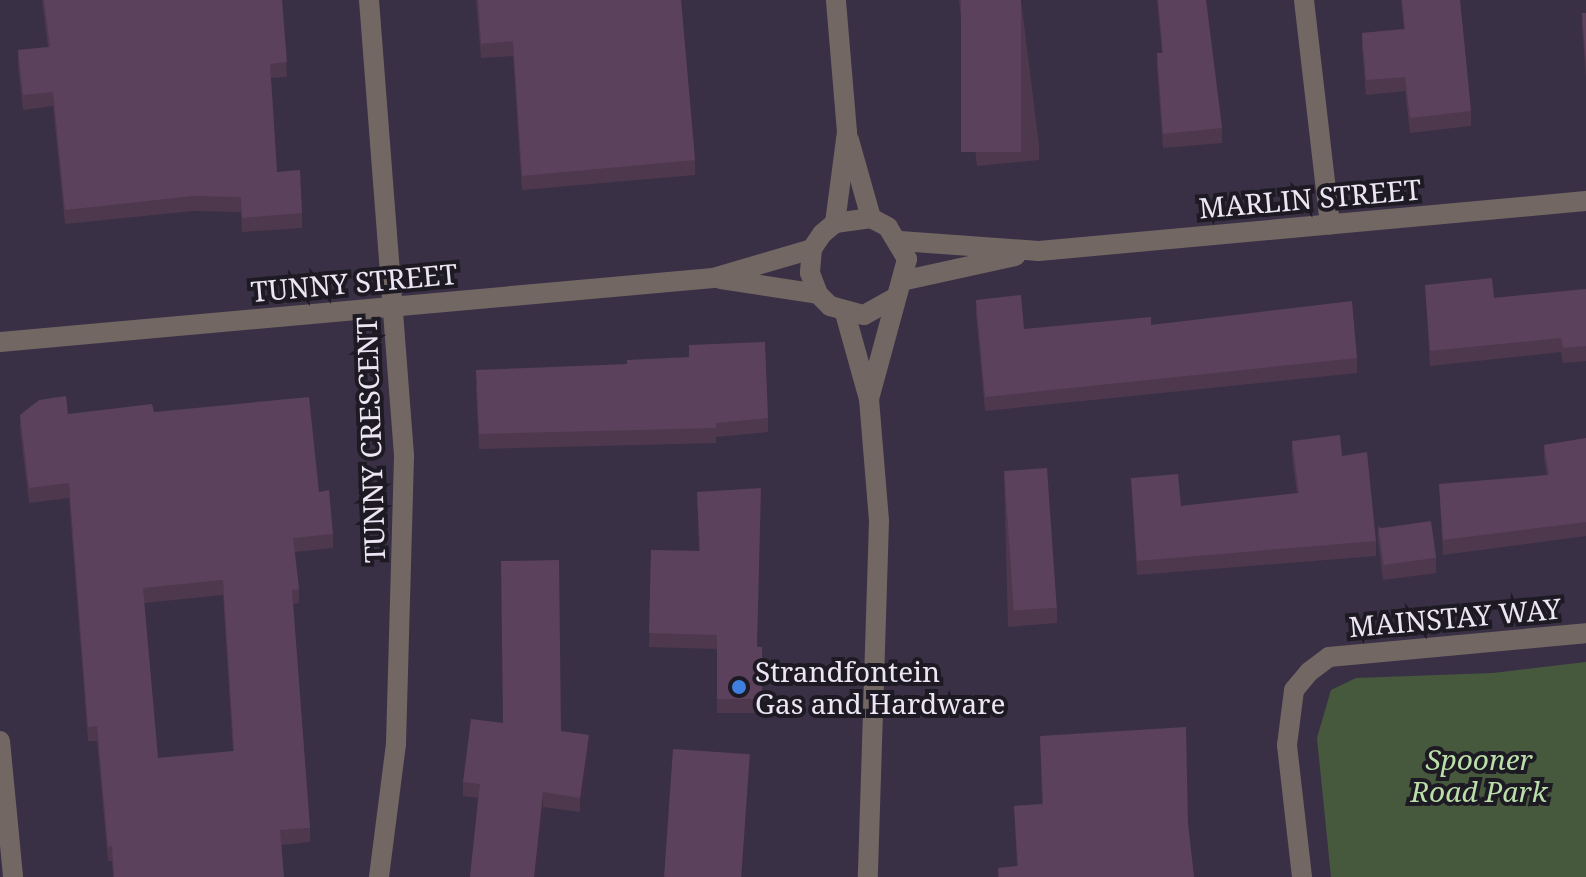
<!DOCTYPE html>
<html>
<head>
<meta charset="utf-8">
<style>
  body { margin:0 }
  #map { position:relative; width:1586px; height:877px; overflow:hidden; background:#393045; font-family:"Noto Serif",serif }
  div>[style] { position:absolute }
  .green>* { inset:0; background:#46593d }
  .minor>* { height:20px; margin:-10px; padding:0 10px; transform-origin:10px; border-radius:10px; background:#736763 }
  .tertiary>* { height:20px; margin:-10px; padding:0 10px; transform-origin:10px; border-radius:10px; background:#736763 }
  .wall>* { inset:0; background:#4e384e }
  .shaded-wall>* { inset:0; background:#402e40 }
  .building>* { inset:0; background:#5b415b; transform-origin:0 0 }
  .dots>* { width:22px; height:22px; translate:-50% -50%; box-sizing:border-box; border:4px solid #1e1a24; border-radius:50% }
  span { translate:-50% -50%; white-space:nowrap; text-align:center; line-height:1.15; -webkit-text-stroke:8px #1e1a24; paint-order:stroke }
  .street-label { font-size:28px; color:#ece6f4 }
  .poi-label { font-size:28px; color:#ece6f4 }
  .left { translate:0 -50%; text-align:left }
  .park-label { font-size:28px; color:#badfa9; font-style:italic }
</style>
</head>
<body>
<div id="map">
  <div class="green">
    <i style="clip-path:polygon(1586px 662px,1586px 877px,1331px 877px,1317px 738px,1331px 690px,1356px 678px,1493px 673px)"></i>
  </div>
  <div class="minor">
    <i style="left:369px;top:0;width:458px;rotate:85.6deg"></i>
    <i style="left:404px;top:457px;width:287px;rotate:91.6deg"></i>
    <i style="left:396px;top:744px;width:134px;rotate:97.3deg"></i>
    <i style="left:1304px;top:0;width:226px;rotate:83.4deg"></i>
    <i style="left:900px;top:241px;width:139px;rotate:4.1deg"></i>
    <i style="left:1039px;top:251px;width:549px;rotate:-5.22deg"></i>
    <i style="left:721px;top:279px;width:98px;rotate:8.8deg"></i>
    <i style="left:906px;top:280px;width:112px;rotate:-12.4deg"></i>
    <i style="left:0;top:342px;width:716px;rotate:-5.13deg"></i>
    <i style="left:713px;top:278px;width:103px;rotate:-16.3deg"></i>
    <i style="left:0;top:741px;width:137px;rotate:84.5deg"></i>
    <i style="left:1302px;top:877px;width:133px;rotate:-96.5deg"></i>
    <i style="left:1287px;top:745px;width:55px;rotate:-82.7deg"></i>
    <i style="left:1294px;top:690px;width:23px;rotate:-50deg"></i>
    <i style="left:1309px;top:672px;width:25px;rotate:-37deg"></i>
    <i style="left:1329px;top:657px;width:258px;rotate:-5.3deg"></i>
  </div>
  <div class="tertiary">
    <i style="left:849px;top:140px;width:81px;rotate:74.2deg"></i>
    <i style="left:835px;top:223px;width:92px;rotate:-82.5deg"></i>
    <i style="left:847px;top:132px;width:132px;rotate:-94.8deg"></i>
    <i style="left:845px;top:313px;width:89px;rotate:74.4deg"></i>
    <i style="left:869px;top:399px;width:122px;rotate:85.3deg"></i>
    <i style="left:879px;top:521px;width:356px;rotate:91.8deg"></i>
    <i style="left:869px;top:399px;width:145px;rotate:-74.8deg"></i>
    <i style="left:907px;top:259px;width:37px;rotate:-121deg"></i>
    <i style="left:888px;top:227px;width:19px;rotate:-152deg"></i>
    <i style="left:871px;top:218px;width:36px;rotate:172deg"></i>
    <i style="left:835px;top:223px;width:17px;rotate:140deg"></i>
    <i style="left:822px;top:234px;width:18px;rotate:124deg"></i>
    <i style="left:812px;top:249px;width:24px;rotate:95deg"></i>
    <i style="left:810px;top:273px;width:22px;rotate:69deg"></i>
    <i style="left:818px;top:294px;width:17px;rotate:45deg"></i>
    <i style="left:830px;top:306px;width:35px;rotate:15deg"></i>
    <i style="left:864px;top:315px;width:37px;rotate:-29deg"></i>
  </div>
  <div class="wall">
    <i style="clip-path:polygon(42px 0,282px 0,287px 77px,271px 78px,277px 172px,302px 213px,302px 228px,242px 232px,241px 212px,193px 211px,65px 224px,53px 106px,23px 110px,18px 65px,18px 50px,48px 47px)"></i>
    <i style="clip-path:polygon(476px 0,681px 0,695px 160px,695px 175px,522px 190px,513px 56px,481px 58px)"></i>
    <i style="clip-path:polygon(959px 0,1021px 0,1039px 145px,1039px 160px,977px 166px)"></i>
    <i style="clip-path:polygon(1157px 0,1206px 0,1222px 128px,1222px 143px,1163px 148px,1157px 68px,1157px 53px,1162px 53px)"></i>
    <i style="clip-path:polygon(1401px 0,1460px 0,1471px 111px,1471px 126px,1410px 133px,1405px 91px,1366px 95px,1362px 48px,1362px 33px,1404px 29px)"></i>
    <i style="clip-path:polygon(1582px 13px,1586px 13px,1586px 78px,1582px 27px)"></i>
    <i style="clip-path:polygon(1425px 285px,1494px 298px,1586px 289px,1586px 361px,1563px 363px,1561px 352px,1430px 366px)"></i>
    <i style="clip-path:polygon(976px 300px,1024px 329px,1151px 325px,1357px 358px,1357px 373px,985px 411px,976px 314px)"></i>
    <i style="clip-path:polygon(689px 345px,768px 418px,768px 432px,716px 437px,716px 443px,479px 449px,476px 385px,689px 357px)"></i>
    <i style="clip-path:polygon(evenodd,154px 412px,319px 492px,333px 534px,333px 548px,295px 552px,299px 589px,299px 603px,293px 604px,310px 828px,310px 842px,281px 845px,284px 877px,113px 877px,112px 861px,108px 861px,97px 741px,88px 741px,69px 498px,29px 503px,20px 429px,20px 415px,154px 412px,223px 595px,233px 751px,158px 758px,144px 603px,223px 595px)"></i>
    <i style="clip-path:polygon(1586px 438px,1586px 536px,1443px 555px,1439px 484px,1547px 475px,1544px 459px,1544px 445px)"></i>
    <i style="clip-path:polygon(1292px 441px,1342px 456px,1376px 541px,1376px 556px,1137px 575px,1131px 478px,1181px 506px,1297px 493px,1292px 455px)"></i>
    <i style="clip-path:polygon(1004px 471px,1057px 608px,1057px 623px,1008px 627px)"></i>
    <i style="clip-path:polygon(697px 492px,758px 647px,762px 647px,762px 713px,717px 713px,717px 649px,649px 647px,651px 550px,699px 551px)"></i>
    <i style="clip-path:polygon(1378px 526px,1436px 558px,1436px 573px,1383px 580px,1378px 540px)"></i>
    <i style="clip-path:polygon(561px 731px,589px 749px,580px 812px,543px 807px,535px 877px,470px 877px,478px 798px,463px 796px,463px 782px)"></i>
    <i style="clip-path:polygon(1040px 736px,1188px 824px,1194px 877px,998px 877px,998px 868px,1017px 866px,1014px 806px,1042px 804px)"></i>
  </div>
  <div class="shaded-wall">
    <i style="clip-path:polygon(589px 735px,589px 749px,580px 812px,580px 798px)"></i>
    <i style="clip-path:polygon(750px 754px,742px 877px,741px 877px)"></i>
    <i style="clip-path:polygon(543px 792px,543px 807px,535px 877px,534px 877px)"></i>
  </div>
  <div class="building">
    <i style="clip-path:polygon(44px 0,282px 0,287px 62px,270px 64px,277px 172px,300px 170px,302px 213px,242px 218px,241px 197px,193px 196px,65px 210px,53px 92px,23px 95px,18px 50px,50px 47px)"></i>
    <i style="clip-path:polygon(478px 0,681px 0,695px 160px,522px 176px,513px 41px,481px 44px)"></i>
    <i style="left:961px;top:0;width:60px;height:152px"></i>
    <i style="clip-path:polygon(1158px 0,1206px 0,1222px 128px,1163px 134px,1157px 53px,1163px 53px)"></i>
    <i style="clip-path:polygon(1402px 0,1460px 0,1471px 111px,1410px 118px,1405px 77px,1366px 80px,1362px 33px,1405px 29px)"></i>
    <i style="clip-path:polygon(1582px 13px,1586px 13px,1586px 64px)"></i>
    <i style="clip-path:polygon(1492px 278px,1494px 298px,1586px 289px,1586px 346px,1563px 348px,1561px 338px,1430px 351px,1425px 285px)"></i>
    <i style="clip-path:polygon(1021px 295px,1024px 329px,1151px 317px,1151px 325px,1352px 301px,1357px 358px,985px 397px,976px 300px)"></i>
    <i style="clip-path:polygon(765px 342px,768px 418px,716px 423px,716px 428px,479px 434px,476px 370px,627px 364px,627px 360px,689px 357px,689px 345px)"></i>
    <i style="clip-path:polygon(evenodd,66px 396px,68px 414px,152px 404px,154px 412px,309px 397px,319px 492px,329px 490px,333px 534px,293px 538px,299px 589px,292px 590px,310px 828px,280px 830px,284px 877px,114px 877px,112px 846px,108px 847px,97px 726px,88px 727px,69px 483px,29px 488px,20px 415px,39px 400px,66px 396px,223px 580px,234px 751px,158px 758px,143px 588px,223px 580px)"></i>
    <i style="clip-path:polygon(1340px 435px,1342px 456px,1367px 452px,1376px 541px,1137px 561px,1131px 478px,1178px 474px,1181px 506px,1299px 493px,1292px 441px)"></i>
    <i style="clip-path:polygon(1586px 438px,1586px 522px,1443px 540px,1439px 484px,1549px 475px,1544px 445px)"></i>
    <i style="left:1047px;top:468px;width:140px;height:43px;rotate:86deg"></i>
    <i style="clip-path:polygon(761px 488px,757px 647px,762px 647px,762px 699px,717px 699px,717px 635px,649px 633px,651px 550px,700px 551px,697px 492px)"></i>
    <i style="left:1431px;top:521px;width:37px;height:53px;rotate:82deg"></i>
    <i style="clip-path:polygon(559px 560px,561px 731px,589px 735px,580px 798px,543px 792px,534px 877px,470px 877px,480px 784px,463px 782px,471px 719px,503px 723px,501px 561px)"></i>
    <i style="clip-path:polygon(1186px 727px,1188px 824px,1194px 877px,999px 877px,998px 868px,1018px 866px,1014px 806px,1043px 804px,1040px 736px)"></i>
    <i style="left:673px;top:749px;width:77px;height:128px;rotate:4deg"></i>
  </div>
  <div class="dots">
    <i style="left:739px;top:687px;background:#3f7fe0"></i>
  </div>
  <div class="street-label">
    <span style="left:1310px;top:198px;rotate:-5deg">MARLIN STREET</span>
    <span style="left:354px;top:282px;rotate:-5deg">TUNNY STREET</span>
    <span style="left:370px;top:440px;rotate:-92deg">TUNNY CRESCENT</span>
    <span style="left:1455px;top:617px;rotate:-5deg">MAINSTAY WAY</span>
  </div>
  <div class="poi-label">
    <span class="left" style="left:755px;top:687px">Strandfontein<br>Gas and Hardware</span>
  </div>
  <div class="park-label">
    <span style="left:1479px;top:775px">Spooner<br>Road Park</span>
  </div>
</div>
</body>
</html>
